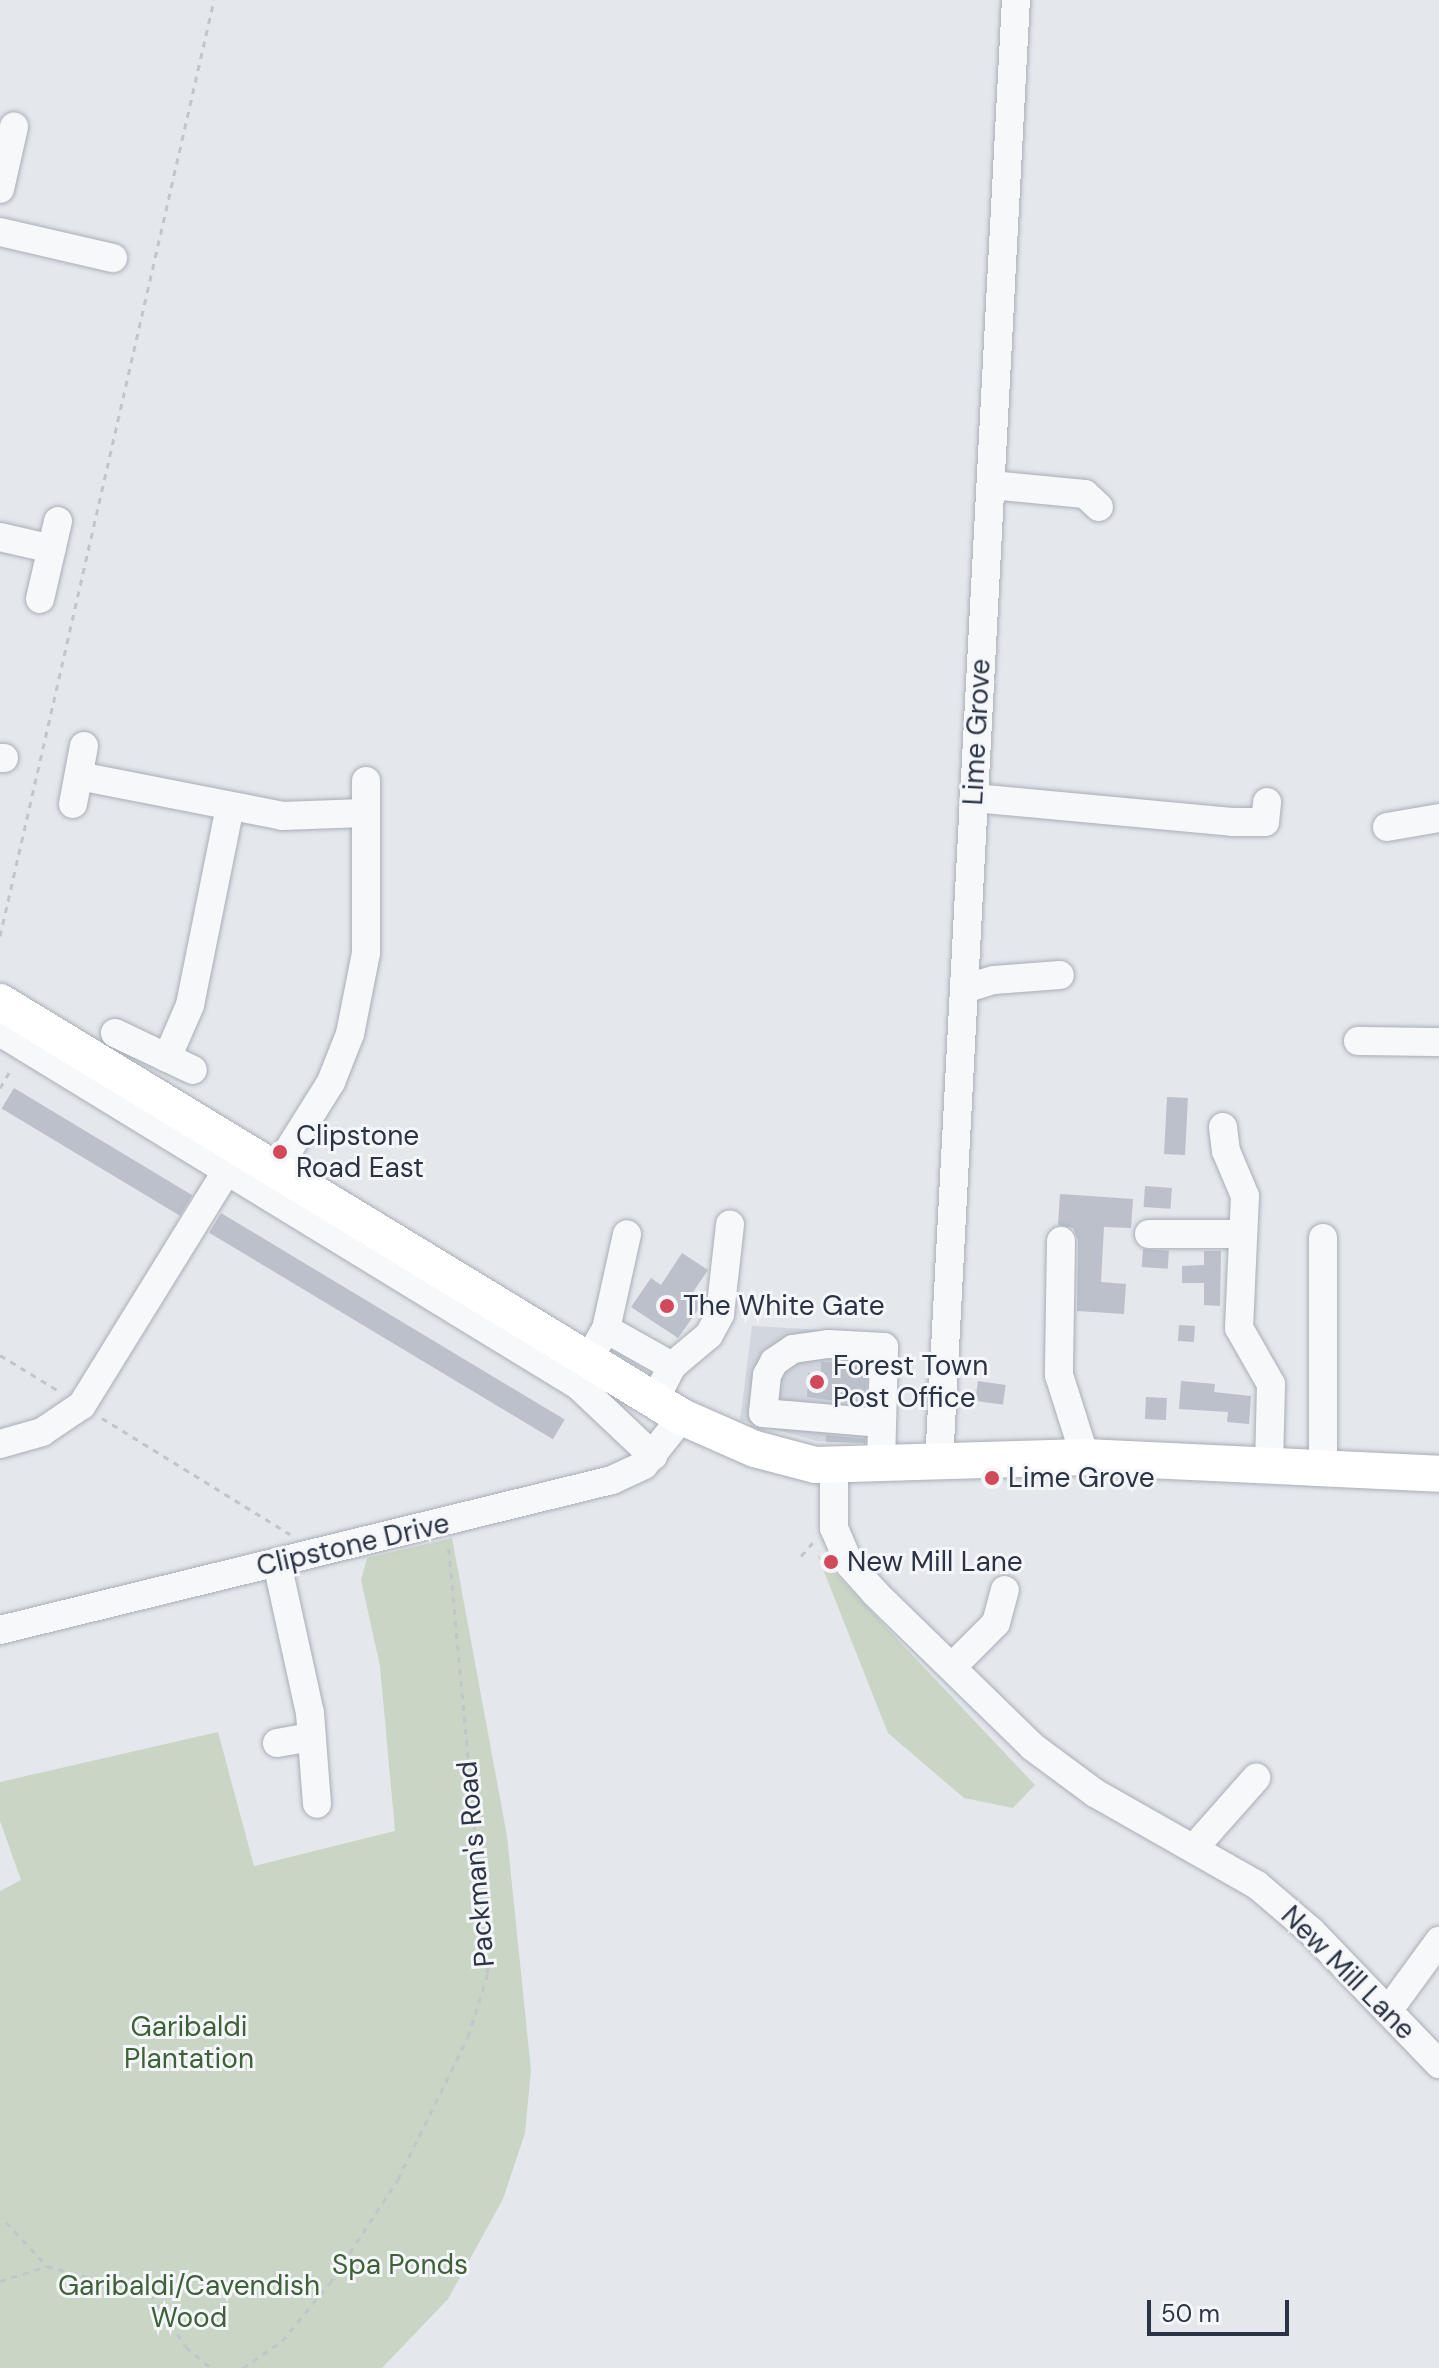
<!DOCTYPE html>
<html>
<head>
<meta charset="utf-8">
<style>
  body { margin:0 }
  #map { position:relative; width:1439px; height:2368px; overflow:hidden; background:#e4e7ec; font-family:"DM Sans",sans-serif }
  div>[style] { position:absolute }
  .built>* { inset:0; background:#d2d6de }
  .green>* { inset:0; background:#c9d6c5 }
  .building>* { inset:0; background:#bbc0ca; transform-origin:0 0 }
  .path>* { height:3px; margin-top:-1.5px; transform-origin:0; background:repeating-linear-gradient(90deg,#c2c5cb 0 6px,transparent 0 12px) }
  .roads { filter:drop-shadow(0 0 2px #a9aeb7) drop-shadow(0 0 2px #a9aeb7) }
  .minor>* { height:28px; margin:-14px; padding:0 14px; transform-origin:14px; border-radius:14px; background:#f7f8fa }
  .major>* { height:36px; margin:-18px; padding:0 18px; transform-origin:18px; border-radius:18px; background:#fff }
  .dots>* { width:22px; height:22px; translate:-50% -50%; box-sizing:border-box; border:4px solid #f4f6f9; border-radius:50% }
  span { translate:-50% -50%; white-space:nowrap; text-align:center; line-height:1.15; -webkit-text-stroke:6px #f4f6f9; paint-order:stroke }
  .street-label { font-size:28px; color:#2b3445 }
  .poi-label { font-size:28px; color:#2b3445 }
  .left { translate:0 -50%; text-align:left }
  .park-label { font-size:28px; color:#3f6138 }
  .scale { position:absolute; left:1147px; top:2300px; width:142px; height:36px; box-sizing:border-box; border:4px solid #2b3445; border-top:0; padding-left:10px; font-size:24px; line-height:28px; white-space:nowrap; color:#2b3445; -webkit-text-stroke:6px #f4f6f9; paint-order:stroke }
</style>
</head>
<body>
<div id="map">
  <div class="built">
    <i style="clip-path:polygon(752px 1326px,894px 1334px,893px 1443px,817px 1441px,740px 1420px)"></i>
  </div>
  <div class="green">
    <i style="clip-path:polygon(452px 1538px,507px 1836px,531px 2070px,525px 2133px,503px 2199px,448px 2299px,382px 2368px,0 2368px,0 1891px,21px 1880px,0 1821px,0 1782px,218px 1732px,254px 1866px,395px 1831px,380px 1666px,361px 1580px,367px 1558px)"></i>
    <i style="clip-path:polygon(817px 1554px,1035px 1785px,1013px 1808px,964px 1798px,888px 1733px)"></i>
  </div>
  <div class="building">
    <i style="left:14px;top:1088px;width:208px;height:24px;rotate:31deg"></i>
    <i style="left:1167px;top:1097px;width:21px;height:57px;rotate:3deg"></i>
    <i style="left:1145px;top:1186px;width:27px;height:21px;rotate:4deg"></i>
    <i style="clip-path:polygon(1060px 1194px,1133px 1199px,1131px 1228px,1104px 1227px,1101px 1282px,1126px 1284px,1124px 1314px,1077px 1311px,1078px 1240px,1073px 1228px,1058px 1225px)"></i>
    <i style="left:221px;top:1213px;width:401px;height:23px;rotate:31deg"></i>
    <i style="left:1143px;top:1249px;width:26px;height:18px;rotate:4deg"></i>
    <i style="clip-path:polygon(1204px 1251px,1221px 1251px,1220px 1306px,1204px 1305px,1204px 1283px,1182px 1283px,1182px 1266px,1204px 1265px)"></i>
    <i style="clip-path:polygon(682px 1253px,708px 1270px,691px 1295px,703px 1303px,678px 1338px,631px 1307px,651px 1278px,661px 1285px)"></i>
    <i style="left:1179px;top:1325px;width:16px;height:16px;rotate:4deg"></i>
    <i style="clip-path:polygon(821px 1362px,867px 1363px,866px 1405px,807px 1397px,808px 1373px,821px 1373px)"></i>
    <i style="left:978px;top:1381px;width:28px;height:20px;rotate:8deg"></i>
    <i style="clip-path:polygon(1181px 1381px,1215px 1384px,1214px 1392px,1251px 1396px,1249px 1424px,1227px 1422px,1228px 1412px,1179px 1409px)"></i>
    <i style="left:1146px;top:1397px;width:21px;height:22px;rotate:3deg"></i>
    <i style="clip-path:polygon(826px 1435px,865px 1439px,865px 1443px,826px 1442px)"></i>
  </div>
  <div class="path">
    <i style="left:0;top:936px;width:960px;rotate:-77.12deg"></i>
    <i style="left:0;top:1088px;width:24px;rotate:-60deg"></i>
    <i style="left:0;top:1355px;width:69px;rotate:31.4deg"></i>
    <i style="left:102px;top:1418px;width:221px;rotate:31.7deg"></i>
    <i style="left:801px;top:1556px;width:20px;rotate:-49deg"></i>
    <i style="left:6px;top:2222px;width:60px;rotate:47deg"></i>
    <i style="left:0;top:2281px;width:49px;rotate:-17.7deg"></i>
    <i style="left:47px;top:2266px;width:107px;rotate:15.2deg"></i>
    <i style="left:150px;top:2294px;width:64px;rotate:55.8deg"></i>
    <i style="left:186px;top:2347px;width:33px;rotate:40deg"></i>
    <i style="left:243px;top:2368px;width:47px;rotate:-34.7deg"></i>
    <i style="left:282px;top:2341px;width:75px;rotate:-50.4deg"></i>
    <i style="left:330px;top:2283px;width:124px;rotate:-56.8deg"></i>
    <i style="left:398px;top:2179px;width:158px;rotate:-63.8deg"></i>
    <i style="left:468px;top:2037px;width:67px;rotate:-72.6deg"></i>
    <i style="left:488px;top:1973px;width:431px;rotate:-95.3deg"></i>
  </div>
  <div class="roads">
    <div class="minor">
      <i style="left:0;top:189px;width:64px;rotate:-77.3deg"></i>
      <i style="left:0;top:232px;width:116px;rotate:13deg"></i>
      <i style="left:991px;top:485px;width:94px;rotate:5.5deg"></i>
      <i style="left:1085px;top:494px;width:19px;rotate:43deg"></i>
      <i style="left:0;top:537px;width:53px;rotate:13deg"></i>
      <i style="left:40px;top:599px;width:80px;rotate:-77deg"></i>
      <i style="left:0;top:758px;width:4px"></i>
      <i style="left:79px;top:776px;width:207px;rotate:11.1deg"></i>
      <i style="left:282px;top:816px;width:82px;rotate:-2.1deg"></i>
      <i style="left:974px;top:798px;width:259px;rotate:5.3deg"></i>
      <i style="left:1232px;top:822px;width:33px"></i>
      <i style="left:1265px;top:822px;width:20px;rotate:-84deg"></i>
      <i style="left:73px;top:804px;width:59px;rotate:-79.3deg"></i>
      <i style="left:1387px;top:827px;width:53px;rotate:-9.8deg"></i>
      <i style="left:964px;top:989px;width:31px;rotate:-17deg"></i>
      <i style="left:994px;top:980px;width:66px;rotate:-4.3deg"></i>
      <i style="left:0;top:1032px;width:679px;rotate:31.44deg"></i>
      <i style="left:579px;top:1386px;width:102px;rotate:43.4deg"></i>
      <i style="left:115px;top:1033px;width:86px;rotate:25.4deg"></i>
      <i style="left:1358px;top:1041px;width:81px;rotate:0.7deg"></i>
      <i style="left:167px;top:1058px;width:58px;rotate:-66.5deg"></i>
      <i style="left:190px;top:1005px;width:202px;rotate:-78.6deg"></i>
      <i style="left:1223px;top:1127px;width:24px;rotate:83deg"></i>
      <i style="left:1226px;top:1151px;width:49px;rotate:67.1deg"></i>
      <i style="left:1245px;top:1196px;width:132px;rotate:92.6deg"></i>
      <i style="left:1239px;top:1328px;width:64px;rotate:60.3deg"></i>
      <i style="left:1271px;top:1384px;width:84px;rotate:91.4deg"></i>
      <i style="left:276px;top:1170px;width:104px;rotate:-58deg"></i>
      <i style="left:331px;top:1082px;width:52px;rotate:-68.4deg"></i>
      <i style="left:350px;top:1034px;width:83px;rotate:-78.8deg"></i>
      <i style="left:366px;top:953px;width:172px;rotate:-90deg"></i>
      <i style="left:1149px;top:1234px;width:94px"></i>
      <i style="left:1323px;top:1238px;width:232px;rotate:90deg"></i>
      <i style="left:1061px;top:1241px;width:134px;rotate:90.9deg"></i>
      <i style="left:1059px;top:1375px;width:86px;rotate:72.4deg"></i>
      <i style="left:606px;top:1329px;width:97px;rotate:-77.5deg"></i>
      <i style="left:588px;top:1360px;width:36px;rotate:-60deg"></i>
      <i style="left:606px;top:1329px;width:76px;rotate:29.3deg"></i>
      <i style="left:672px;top:1366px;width:18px;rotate:117deg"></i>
      <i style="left:672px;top:1366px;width:48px;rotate:-40deg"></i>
      <i style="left:709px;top:1335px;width:24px;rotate:-62deg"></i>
      <i style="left:720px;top:1314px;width:90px;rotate:-83.6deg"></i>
      <i style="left:0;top:1444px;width:44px;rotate:-15.9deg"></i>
      <i style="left:42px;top:1432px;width:48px;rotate:-34deg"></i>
      <i style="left:82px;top:1405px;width:278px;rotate:-58.3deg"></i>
      <i style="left:939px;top:1463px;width:1465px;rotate:-86.99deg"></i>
      <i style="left:881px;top:1464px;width:117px;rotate:-88.5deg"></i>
      <i style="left:884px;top:1347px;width:56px;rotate:-176.9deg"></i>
      <i style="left:828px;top:1344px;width:35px;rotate:172deg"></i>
      <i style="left:793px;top:1349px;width:23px;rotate:146deg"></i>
      <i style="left:774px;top:1362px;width:15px;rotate:118deg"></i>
      <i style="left:767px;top:1375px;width:38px;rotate:96deg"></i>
      <i style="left:763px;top:1413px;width:119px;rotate:4.8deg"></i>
      <i style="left:834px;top:1465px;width:63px;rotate:90deg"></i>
      <i style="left:834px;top:1528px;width:40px;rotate:66.6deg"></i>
      <i style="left:850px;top:1565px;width:38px;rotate:48deg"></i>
      <i style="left:875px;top:1593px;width:221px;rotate:44.3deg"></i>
      <i style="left:1033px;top:1747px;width:77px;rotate:36.6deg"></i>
      <i style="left:1095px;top:1793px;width:186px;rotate:29.6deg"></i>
      <i style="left:1257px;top:1885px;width:71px;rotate:40.4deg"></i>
      <i style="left:1311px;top:1931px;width:185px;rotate:46.1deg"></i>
      <i style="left:277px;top:1563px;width:154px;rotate:77.6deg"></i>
      <i style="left:310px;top:1713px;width:91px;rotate:85.6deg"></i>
      <i style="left:0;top:1630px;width:630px;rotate:-13.77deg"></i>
      <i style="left:612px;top:1480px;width:35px;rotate:-25deg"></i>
      <i style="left:644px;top:1465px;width:61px;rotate:-51.6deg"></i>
      <i style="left:952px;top:1667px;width:62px;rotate:-45deg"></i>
      <i style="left:996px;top:1623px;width:34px;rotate:-75deg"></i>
      <i style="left:277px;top:1743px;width:34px;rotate:-10deg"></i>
      <i style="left:1194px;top:1848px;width:94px;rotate:-48.5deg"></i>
      <i style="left:1388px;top:2011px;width:87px;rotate:-53.9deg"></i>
    </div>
    <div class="major">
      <i style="left:0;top:1002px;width:798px;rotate:31.32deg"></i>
      <i style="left:682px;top:1417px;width:80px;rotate:23.7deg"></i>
      <i style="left:755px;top:1449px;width:62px;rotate:14.9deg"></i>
      <i style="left:815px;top:1465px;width:270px;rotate:-1.7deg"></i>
      <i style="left:1085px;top:1457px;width:354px;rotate:2.7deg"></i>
    </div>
  </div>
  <div class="dots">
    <i style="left:280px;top:1152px;background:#d1495b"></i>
    <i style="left:667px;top:1306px;background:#d1495b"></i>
    <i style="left:817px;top:1382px;background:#d1495b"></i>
    <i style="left:992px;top:1478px;background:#d1495b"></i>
    <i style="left:831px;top:1562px;background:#d1495b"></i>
  </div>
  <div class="street-label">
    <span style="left:977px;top:732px;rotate:-87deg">Lime Grove</span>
    <span style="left:353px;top:1545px;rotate:-13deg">Clipstone Drive</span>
    <span style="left:476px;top:1864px;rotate:-95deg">Packman's Road</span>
    <span style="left:1348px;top:1973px;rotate:45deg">New Mill Lane</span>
  </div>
  <div class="poi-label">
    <span class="left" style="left:296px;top:1152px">Clipstone<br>Road East</span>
    <span class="left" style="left:683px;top:1306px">The White Gate</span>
    <span class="left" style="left:833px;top:1382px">Forest Town<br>Post Office</span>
    <span class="left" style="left:1008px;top:1478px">Lime Grove</span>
    <span class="left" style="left:847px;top:1562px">New Mill Lane</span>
  </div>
  <div class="park-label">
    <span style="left:189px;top:2043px">Garibaldi<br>Plantation</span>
    <span style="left:400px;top:2265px">Spa Ponds</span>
    <span style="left:189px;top:2302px">Garibaldi/Cavendish<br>Wood</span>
  </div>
  <div class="scale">50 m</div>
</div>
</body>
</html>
